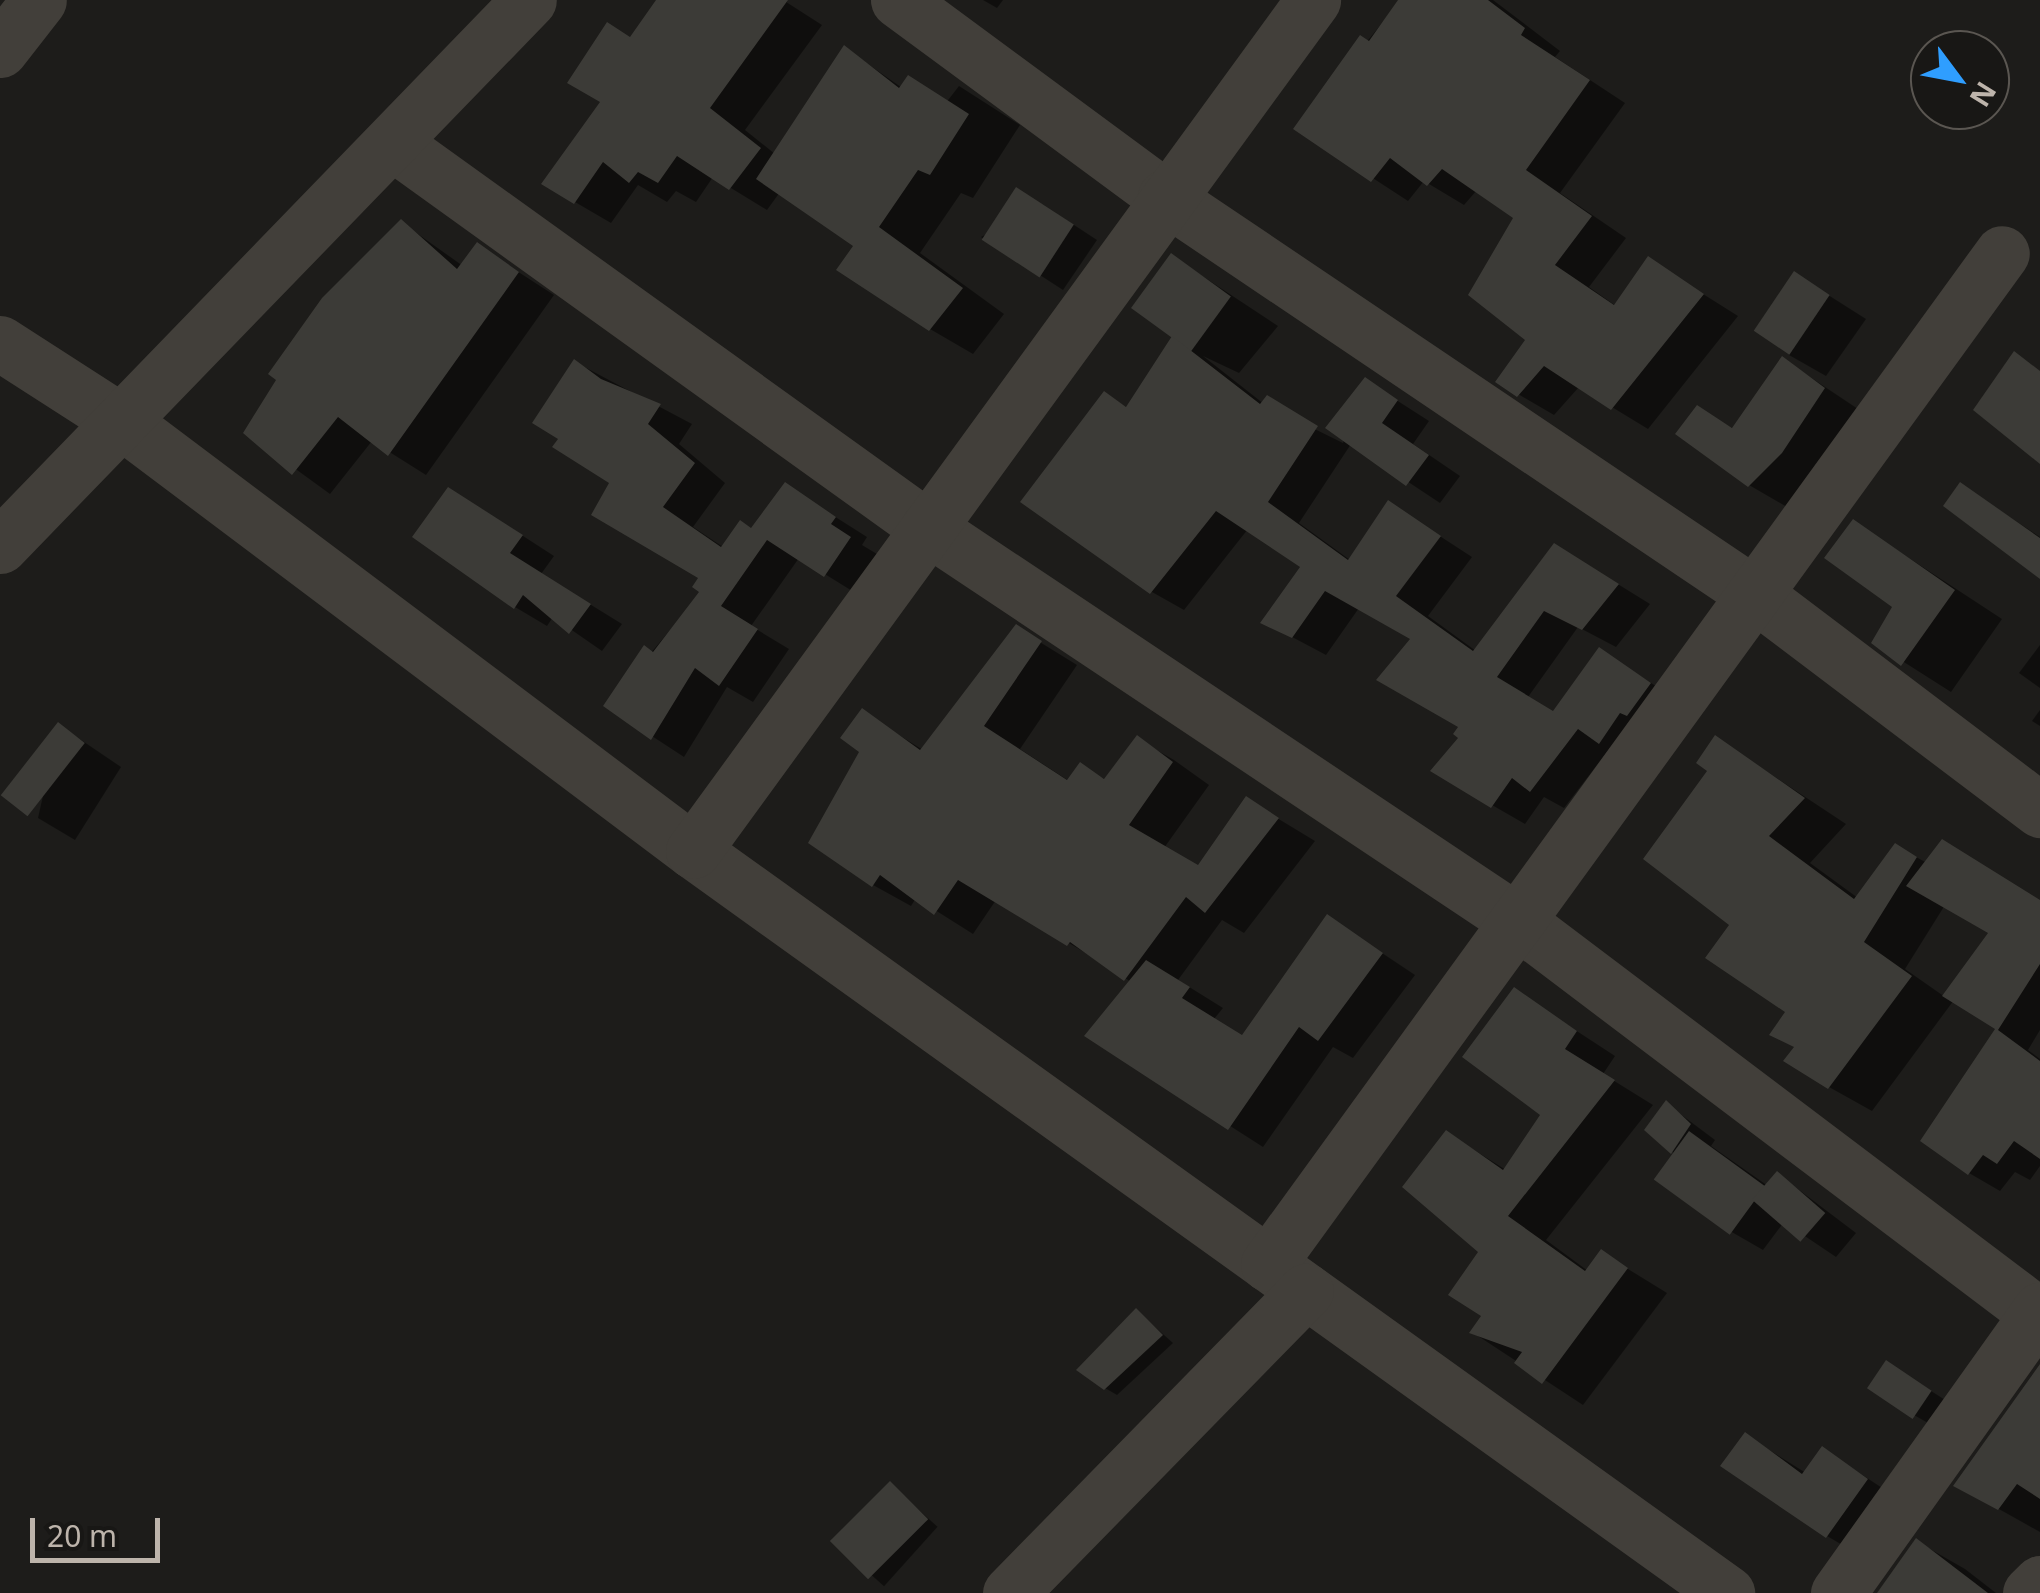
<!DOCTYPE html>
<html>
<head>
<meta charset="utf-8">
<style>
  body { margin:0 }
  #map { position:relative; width:2040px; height:1593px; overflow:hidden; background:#1d1c1a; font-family:"Noto Sans",sans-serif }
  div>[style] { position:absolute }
  .shadow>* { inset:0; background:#0007; transform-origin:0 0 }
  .building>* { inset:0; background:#3c3b37; transform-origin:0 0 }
  .minor>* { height:55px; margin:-27.5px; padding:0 27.5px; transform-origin:27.5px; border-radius:27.5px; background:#423f3a }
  span { translate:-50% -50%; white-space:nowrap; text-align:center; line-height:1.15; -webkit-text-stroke:10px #181715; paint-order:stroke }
  .north { position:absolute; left:1910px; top:30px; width:100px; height:100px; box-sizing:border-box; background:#181715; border:2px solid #5a5651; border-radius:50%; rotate:122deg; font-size:28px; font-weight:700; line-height:40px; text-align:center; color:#bdb4ab }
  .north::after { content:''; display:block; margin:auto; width:35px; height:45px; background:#2f9eff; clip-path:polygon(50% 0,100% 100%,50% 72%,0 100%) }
  .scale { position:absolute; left:30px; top:1518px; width:130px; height:45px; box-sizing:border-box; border:5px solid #bdb4ab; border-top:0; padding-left:12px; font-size:30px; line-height:35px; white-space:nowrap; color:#bdb4ab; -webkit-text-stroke:8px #181715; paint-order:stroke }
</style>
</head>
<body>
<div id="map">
  <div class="shadow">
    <i style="clip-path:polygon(659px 0,783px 0,822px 25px,745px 130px,775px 154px,845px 48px,938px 113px,959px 86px,1020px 125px,973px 198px,961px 193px,920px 253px,1004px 314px,973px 354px,930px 329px,856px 246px,780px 192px,767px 210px,713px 177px,696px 202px,676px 191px,667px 202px,638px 185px,611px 223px,575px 202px,604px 101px,632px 39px)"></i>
    <i style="clip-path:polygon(983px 0,1003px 0,997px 8px)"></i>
    <i style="clip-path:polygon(1401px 0,1493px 0,1560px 51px,1555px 57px,1625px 103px,1560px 193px,1626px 238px,1589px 287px,1616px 306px,1649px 260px,1738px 316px,1648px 429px,1579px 387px,1554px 415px,1518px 394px,1528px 339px,1517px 217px,1477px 190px,1464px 205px,1424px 181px,1408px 201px,1296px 128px)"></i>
    <i style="clip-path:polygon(1042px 204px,1097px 240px,1063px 290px,981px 237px)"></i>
    <i style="clip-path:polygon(401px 222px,463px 266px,478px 246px,554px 295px,426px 475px,372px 441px,330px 494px,246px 433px)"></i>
    <i style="clip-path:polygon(1172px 256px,1278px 326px,1239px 373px,1203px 356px,1264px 404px,1343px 443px,1365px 380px,1429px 421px,1413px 444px,1460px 476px,1440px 503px,1351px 444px,1299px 523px,1350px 560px,1389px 503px,1472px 557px,1428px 616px,1476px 651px,1587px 565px,1650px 604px,1616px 647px,1578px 627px,1528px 697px,1554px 714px,1600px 650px,1682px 703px,1610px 748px,1564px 808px,1544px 797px,1525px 824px,1492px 805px,1462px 726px,1414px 639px,1359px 608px,1326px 655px,1264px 622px,1303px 567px,1248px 529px,1184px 610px,1152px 592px,1105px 395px,1128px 408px,1187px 343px)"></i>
    <i style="clip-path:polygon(1795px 274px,1866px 319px,1826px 376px,1789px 355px)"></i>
    <i style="clip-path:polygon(1783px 359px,1861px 411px,1787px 507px,1749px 485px,1697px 408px,1734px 429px)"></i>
    <i style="clip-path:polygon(575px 362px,692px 424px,679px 444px,725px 483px,693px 527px,723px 547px,752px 530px,785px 485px,867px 537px,862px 545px,882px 557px,857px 594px,799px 558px,751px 626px,789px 649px,753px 702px,727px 687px,684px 757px,606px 706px,703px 591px,702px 577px,612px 482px,561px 439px)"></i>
    <i style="clip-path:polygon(1961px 485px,2040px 537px,2040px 576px)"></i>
    <i style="clip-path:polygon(480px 508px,554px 556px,541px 574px,622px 624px,602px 651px,553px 617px,547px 626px,515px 607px)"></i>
    <i style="clip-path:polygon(1854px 522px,2002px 619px,1951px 692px,1874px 643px,1895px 606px)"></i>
    <i style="clip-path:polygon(1017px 628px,1077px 665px,1020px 749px,1069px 781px,1080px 765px,1106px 780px,1137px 739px,1174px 760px,1209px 785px,1164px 848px,1199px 868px,1247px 800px,1315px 841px,1244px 933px,1222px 920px,1178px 980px,1223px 1008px,1214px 1019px,1243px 1038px,1328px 917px,1415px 975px,1353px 1058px,1333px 1047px,1263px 1147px,1088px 1035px,1131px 982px,1106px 965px,996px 900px,973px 934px,916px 898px,911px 906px,873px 885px,862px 712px,923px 750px)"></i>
    <i style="clip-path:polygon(2040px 645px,2040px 688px,2019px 673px)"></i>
    <i style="clip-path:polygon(2040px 710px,2040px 726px,2032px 721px)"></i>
    <i style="clip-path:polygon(59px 725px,121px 767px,75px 840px,38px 818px)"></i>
    <i style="clip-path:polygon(evenodd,1716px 738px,1846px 824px,1810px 863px,1858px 898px,1896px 846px,1927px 863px,2040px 902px,2040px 1030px,2028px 1050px,2040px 1059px,2040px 1166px,2030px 1180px,2015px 1172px,2000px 1191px,1969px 1173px,1998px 1028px,1954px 1000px,1872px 1111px,1829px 1087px,1796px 1047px,1788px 1012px,1732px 925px,1710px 771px,1716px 738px,1945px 905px,1991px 932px,1945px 997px,1905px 969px,1945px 905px)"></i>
    <i style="clip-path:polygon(1514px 990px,1615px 1056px,1603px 1074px,1653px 1105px,1546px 1240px,1588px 1271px,1602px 1253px,1667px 1293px,1583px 1405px,1472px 1332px,1484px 1315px,1481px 1252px,1447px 1133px,1506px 1170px,1543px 1114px)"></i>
    <i style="clip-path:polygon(1667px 1104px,1715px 1140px,1711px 1146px,1768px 1186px,1778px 1174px,1856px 1233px,1836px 1257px,1784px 1222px,1763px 1250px,1730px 1231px,1675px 1154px,1648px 1130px)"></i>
    <i style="clip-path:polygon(1137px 1311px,1173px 1343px,1117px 1395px,1105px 1388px)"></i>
    <i style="clip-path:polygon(1887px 1363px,1972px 1417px,1956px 1439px,1914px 1415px)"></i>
    <i style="clip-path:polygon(2040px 1419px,2040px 1532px,1956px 1485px)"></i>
    <i style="clip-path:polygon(1745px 1435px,1806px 1473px,1823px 1449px,1908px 1505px,1868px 1560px,1827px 1536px)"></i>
    <i style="left:890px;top:1484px;width:64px;height:80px;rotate:42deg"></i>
    <i style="clip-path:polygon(1916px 1541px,1965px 1569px,1996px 1593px,1930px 1593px)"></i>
  </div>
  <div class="building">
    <i style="clip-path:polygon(656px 0,788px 0,710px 108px,761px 148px,729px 190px,677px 156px,658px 183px,638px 172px,629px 183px,603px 162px,574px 204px,541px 184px,600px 102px,567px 83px,607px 22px,630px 37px)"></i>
    <i style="clip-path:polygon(1398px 0,1488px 0,1525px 28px,1521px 35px,1590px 80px,1526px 170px,1592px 216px,1555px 265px,1614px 305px,1648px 256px,1704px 294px,1611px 410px,1544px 366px,1517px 397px,1495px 382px,1525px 340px,1468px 295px,1513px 218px,1442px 169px,1427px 186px,1390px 158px,1371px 182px,1293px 129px,1360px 35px,1369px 41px)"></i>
    <i style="clip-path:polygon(844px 45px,899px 88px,908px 75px,969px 114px,930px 175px,918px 170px,879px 227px,963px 288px,929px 331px,836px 270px,853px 246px,756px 179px)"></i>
    <i style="left:1016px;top:187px;width:69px;height:63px;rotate:33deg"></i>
    <i style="clip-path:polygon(401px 219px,457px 269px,477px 242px,519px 272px,388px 456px,338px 417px,292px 475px,243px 433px,276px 380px,268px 374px,322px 298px)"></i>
    <i style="left:1171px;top:253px;width:74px;height:68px;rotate:36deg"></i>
    <i style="left:1794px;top:271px;width:43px;height:72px;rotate:34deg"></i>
    <i style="clip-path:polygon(1172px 336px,1260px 404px,1267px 395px,1318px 426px,1268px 502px,1348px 560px,1388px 500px,1441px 536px,1396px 596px,1473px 651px,1554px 543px,1619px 584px,1582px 630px,1544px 611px,1497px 677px,1553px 711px,1599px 647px,1651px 683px,1627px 716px,1620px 713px,1599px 744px,1578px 729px,1530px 792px,1512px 778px,1491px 808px,1430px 771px,1458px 738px,1453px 734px,1458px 727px,1376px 680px,1410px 639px,1325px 591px,1292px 638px,1260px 623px,1300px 567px,1216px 511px,1150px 594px,1020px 502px,1104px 391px,1126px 407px)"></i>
    <i style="clip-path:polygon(2014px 351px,2040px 371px,2040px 464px,1973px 410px)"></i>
    <i style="clip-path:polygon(1782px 356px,1825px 388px,1782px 453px,1748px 487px,1675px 434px,1697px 405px,1732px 428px)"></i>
    <i style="clip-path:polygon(574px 359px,601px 379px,661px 404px,648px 424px,695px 463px,663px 507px,721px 547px,740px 520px,751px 528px,785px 482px,836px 517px,831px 524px,851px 537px,824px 577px,767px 540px,721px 606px,758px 629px,719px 686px,695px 668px,651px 740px,603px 706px,644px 645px,653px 652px,699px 592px,692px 587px,698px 578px,591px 515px,609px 483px,552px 447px,558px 439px,532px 423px)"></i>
    <i style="clip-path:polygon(1365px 377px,1398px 400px,1382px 423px,1429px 455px,1406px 486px,1325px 428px)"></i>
    <i style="clip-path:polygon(1960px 482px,2040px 538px,2040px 579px,1943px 506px)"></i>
    <i style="clip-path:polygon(448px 487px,523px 535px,510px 553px,591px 604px,569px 634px,523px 595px,514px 609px,412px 537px)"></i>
    <i style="clip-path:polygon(1853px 519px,1955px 590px,1901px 666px,1871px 643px,1892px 607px,1824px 558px)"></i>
    <i style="clip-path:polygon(1016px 624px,1042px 641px,984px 726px,1067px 780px,1080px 762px,1104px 779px,1137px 735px,1173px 762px,1129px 825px,1198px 865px,1246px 796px,1279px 818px,1205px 913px,1186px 897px,1124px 981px,1070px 942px,1067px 946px,958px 880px,934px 915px,880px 875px,872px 887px,808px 843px,859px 752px,840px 738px,862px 708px,920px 750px)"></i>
    <i style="left:58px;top:722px;width:34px;height:93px;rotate:38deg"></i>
    <i style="clip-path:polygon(1715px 735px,1805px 798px,1769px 836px,1854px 899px,1895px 843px,1917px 857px,1864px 942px,1912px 976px,1828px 1089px,1783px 1061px,1794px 1047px,1769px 1035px,1785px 1012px,1705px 958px,1729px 925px,1643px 859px,1707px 771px,1696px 763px)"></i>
    <i style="clip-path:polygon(1942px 839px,2040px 900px,2040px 964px,1998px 1030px,2040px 1061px,2040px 1159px,2014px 1141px,1997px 1164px,1983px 1155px,1968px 1175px,1920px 1141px,1995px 1029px,1942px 996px,1988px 933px,1906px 886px)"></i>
    <i style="clip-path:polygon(1327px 914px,1383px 953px,1318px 1041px,1299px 1027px,1228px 1130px,1084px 1036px,1146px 960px,1190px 987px,1182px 998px,1242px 1035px)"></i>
    <i style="clip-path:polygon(1514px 987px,1577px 1031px,1565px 1049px,1615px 1080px,1508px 1216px,1585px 1271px,1601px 1249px,1628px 1268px,1542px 1384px,1514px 1363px,1522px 1352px,1469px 1333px,1481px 1316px,1448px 1295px,1478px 1252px,1402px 1187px,1446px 1130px,1503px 1170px,1540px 1115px,1462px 1057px)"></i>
    <i style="clip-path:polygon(1666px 1100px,1691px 1124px,1671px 1154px,1644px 1130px)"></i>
    <i style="left:1689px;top:1131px;width:94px;height:60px;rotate:36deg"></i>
    <i style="left:1777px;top:1171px;width:64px;height:38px;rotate:41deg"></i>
    <i style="clip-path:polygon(1136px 1308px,1163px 1335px,1104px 1390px,1076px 1370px)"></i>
    <i style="left:1886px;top:1360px;width:55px;height:34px;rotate:34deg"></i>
    <i style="clip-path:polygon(2040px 1364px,2040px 1499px,2017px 1484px,1998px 1510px,1953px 1486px)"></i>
    <i style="clip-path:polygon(1745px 1432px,1802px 1474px,1822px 1446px,1868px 1479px,1826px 1538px,1720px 1466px)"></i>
    <i style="left:890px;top:1481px;width:54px;height:85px;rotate:45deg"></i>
    <i style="clip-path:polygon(1916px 1538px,1988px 1593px,1877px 1593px)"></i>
  </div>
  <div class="minor">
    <i style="left:898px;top:0;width:332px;rotate:36.4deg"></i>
    <i style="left:1165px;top:197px;width:714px;rotate:33.98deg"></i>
    <i style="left:1757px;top:596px;width:355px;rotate:37.1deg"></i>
    <i style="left:0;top:50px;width:63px;rotate:-52deg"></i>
    <i style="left:394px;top:144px;width:658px;rotate:35.72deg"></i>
    <i style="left:928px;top:528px;width:708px;rotate:33.71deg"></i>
    <i style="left:1517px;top:921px;width:655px;rotate:37.06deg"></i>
    <i style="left:0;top:343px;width:144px;rotate:32.8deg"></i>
    <i style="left:121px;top:421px;width:716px;rotate:36.93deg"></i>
    <i style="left:693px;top:851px;width:1273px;rotate:35.66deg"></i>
    <i style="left:0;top:546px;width:760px;rotate:-45.91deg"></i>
    <i style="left:693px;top:851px;width:1053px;rotate:-53.92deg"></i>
    <i style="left:1268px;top:1264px;width:1249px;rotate:-54.02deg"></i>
    <i style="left:1010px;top:1593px;width:423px;rotate:-45.6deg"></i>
    <i style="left:1838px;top:1593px;width:348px;rotate:-54.5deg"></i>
    <i style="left:2030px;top:1593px;width:14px;rotate:-45deg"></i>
  </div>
  <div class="north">N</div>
  <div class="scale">20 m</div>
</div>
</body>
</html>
